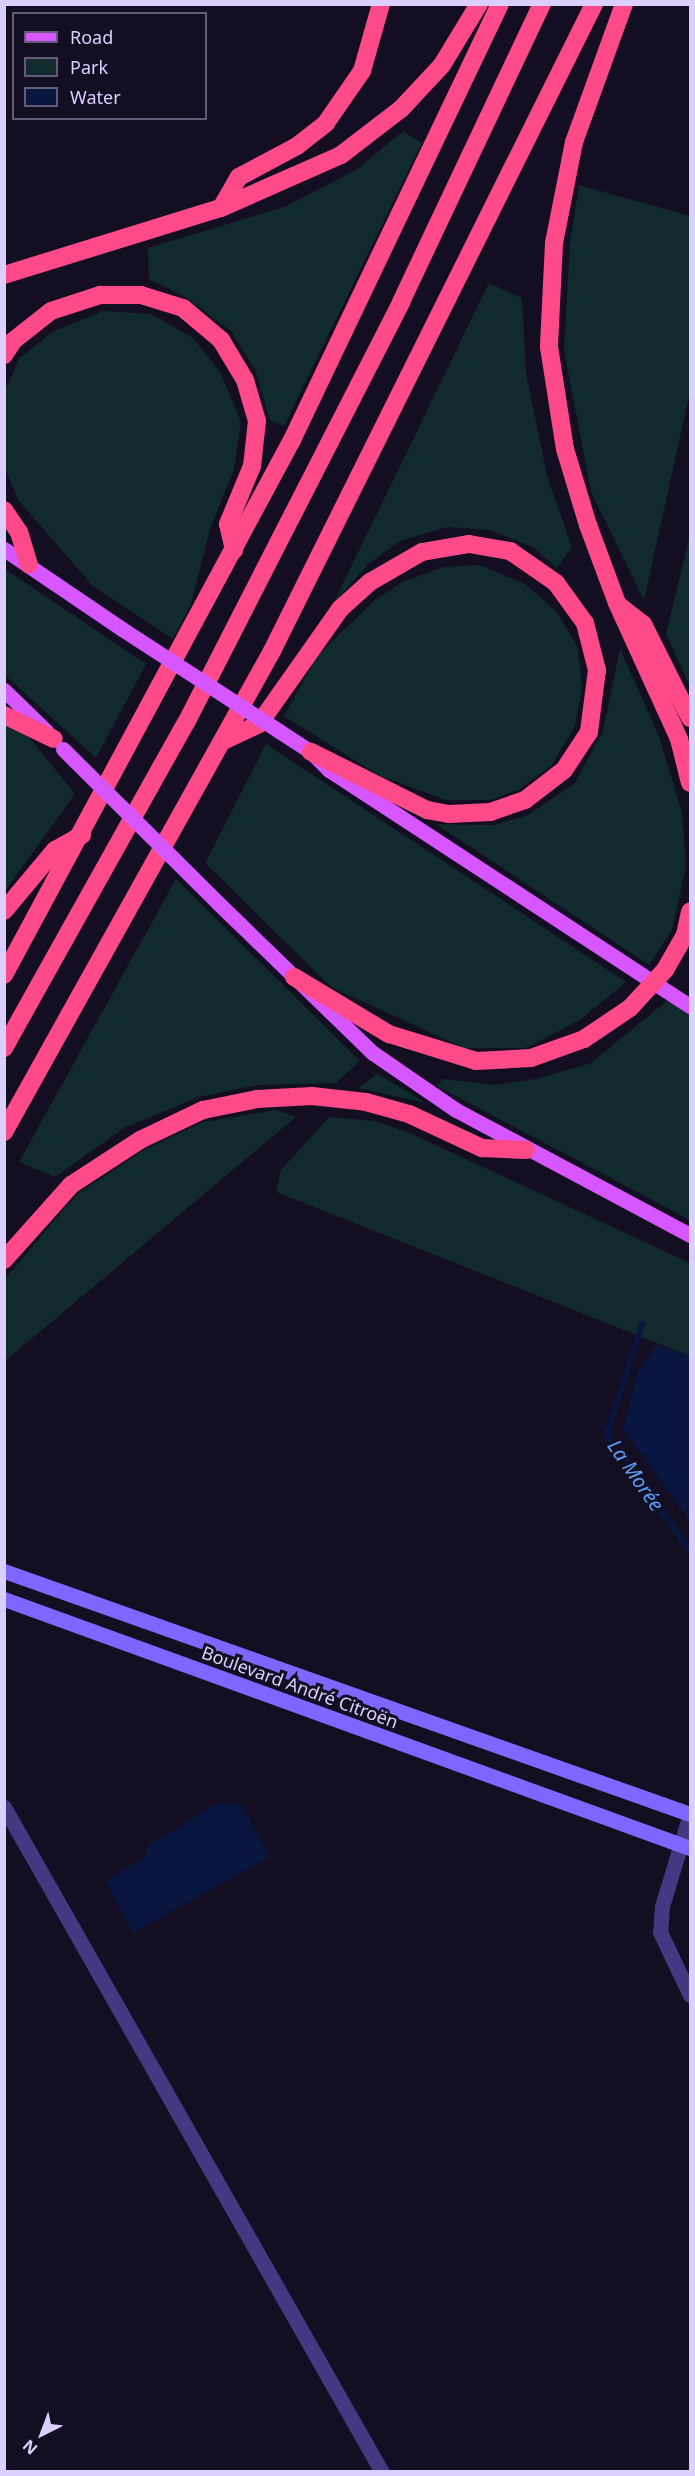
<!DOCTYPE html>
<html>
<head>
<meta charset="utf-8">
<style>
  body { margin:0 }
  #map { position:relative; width:695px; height:2476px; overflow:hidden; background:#140e23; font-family:"Noto Sans",sans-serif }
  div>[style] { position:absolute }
  .green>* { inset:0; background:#112a2d }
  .water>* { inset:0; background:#091640 }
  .stream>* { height:6px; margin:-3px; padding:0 3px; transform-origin:3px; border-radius:3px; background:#091640 }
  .minor>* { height:15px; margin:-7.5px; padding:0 7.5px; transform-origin:7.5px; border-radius:7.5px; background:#453882 }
  .secondary>* { height:15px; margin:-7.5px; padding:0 7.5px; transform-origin:7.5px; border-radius:7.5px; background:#7e66ff }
  .primary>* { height:15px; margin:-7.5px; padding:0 7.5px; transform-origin:7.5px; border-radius:7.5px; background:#d656ff }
  .motorway>* { height:18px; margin:-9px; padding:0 9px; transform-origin:9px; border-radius:9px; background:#ff4a8a }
  .primary-bridge>* { height:15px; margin:-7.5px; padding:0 7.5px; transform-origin:7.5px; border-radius:7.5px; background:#d656ff }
  .motorway-bridge>* { height:18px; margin:-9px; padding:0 9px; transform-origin:9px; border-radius:9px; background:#ff4a8a }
  span { translate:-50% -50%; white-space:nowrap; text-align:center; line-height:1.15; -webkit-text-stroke:6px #140e23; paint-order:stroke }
  .street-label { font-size:18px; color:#dbcfff }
  .water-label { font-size:20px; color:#5d9fff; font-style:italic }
  .frame { position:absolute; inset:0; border:6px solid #dbcfff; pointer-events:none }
  .legend { position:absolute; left:12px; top:12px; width:195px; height:108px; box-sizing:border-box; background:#140e23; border:2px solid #645b7b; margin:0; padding:8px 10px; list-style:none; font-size:18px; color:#dbcfff }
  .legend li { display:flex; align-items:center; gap:12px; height:30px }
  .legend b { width:30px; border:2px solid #645b7b }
  .north { position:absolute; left:12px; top:2404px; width:60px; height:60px; -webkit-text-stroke:4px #140e23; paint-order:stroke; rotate:222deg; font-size:16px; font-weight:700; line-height:24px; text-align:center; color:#dbcfff }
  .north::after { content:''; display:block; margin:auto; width:21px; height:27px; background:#dbcfff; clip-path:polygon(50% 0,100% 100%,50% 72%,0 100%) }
</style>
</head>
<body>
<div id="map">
  <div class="green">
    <i style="clip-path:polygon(403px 131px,422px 143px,284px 426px,270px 420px,256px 372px,231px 331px,185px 297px,149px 279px,148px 248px,284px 207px,356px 170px)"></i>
    <i style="clip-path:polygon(579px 185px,690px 216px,690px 392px,644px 600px,591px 492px,564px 350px,570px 243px)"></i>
    <i style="clip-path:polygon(489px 283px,522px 298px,526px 373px,547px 476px,572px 547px,557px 568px,533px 547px,490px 530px,447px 527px,400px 541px,368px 564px,333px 604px)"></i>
    <i style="clip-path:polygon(103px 311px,151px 314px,193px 338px,220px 372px,241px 422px,234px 469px,211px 526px,191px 604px,173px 639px,93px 586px,18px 500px,5px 468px,5px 390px,20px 358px,52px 332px)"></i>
    <i style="clip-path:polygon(690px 535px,690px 687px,666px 634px)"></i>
    <i style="clip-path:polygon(480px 565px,525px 584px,557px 612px,578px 648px,582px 688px,575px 726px,552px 765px,518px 790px,490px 800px,446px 800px,380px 776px,284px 716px,318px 655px,375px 600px,404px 581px,444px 567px)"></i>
    <i style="clip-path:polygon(5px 569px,146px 664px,96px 758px,5px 675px)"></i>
    <i style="clip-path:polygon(620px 649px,659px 736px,682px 813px,686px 866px,672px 930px,649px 965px,436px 824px,494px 825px,528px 815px,575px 783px,603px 731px)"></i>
    <i style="clip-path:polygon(5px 721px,24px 731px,75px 794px,5px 891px)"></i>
    <i style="clip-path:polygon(266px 744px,626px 982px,580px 1020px,526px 1048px,464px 1048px,331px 987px,205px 863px)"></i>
    <i style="clip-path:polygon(176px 879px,360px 1061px,336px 1083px,257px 1085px,198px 1097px,124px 1128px,55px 1177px,19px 1162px)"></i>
    <i style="clip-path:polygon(668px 1000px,690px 1015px,690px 1220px,437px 1086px,443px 1079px,495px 1085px,536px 1079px,591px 1063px)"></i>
    <i style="clip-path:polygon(378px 1073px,378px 1074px,426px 1103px,358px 1088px)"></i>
    <i style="clip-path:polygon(276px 1110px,296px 1117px,5px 1361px,5px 1279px,76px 1195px,144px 1150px,203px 1122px)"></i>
    <i style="clip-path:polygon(329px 1117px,376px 1121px,412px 1134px,690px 1263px,690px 1356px,276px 1192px,281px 1170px)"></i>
  </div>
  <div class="water">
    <i style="clip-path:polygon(656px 1345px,690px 1356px,690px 1521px,623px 1430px,637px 1374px)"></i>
    <i style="clip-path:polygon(215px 1804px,241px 1804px,270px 1857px,133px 1933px,105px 1881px,146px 1857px,148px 1846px)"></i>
  </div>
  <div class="stream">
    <i style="left:642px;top:1324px;width:115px;rotate:107.7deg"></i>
    <i style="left:607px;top:1434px;width:143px;rotate:54.6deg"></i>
  </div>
  <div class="minor">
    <i style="left:4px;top:1807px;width:765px;rotate:60.39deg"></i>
    <i style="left:690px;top:1814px;width:96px;rotate:106.9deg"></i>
    <i style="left:662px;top:1906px;width:26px;rotate:94deg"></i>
    <i style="left:660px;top:1932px;width:70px;rotate:64.5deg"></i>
  </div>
  <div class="secondary">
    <i style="left:4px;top:1571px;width:728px;rotate:19.51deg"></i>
    <i style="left:4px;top:1599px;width:730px;rotate:19.95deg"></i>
  </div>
  <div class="primary">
    <i style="left:4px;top:549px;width:143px;rotate:34.1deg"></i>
    <i style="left:4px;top:690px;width:60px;rotate:44.3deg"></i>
    <i style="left:279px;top:731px;width:38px;rotate:33deg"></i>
    <i style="left:311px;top:752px;width:25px;rotate:45deg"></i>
    <i style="left:329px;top:770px;width:431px;rotate:33.2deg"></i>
    <i style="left:217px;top:902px;width:217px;rotate:44.1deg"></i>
    <i style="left:373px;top:1053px;width:101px;rotate:34.5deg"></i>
    <i style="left:456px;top:1110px;width:265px;rotate:28.1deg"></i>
  </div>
  <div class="motorway">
    <i style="left:624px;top:4px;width:147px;rotate:109.9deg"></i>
    <i style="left:574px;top:142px;width:103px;rotate:101.2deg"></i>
    <i style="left:554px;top:243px;width:104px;rotate:92.8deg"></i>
    <i style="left:549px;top:347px;width:103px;rotate:81.1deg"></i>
    <i style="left:565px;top:449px;width:79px;rotate:73.2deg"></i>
    <i style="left:588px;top:525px;width:83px;rotate:69.6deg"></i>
    <i style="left:617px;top:603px;width:149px;rotate:65.5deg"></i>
    <i style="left:679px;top:739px;width:45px;rotate:76deg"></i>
    <i style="left:221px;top:208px;width:36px;rotate:-60deg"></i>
    <i style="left:239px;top:177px;width:66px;rotate:-28.1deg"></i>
    <i style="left:297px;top:146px;width:37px;rotate:-38deg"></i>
    <i style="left:326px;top:123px;width:63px;rotate:-55.3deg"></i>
    <i style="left:362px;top:71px;width:70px;rotate:-74.2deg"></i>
    <i style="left:4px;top:275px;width:227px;rotate:-17.2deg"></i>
    <i style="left:221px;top:208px;width:131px;rotate:-23.8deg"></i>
    <i style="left:341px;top:155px;width:76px;rotate:-37.5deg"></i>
    <i style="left:401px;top:109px;width:60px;rotate:-47deg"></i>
    <i style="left:442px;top:65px;width:71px;rotate:-58.8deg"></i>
    <i style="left:4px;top:355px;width:17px;rotate:-57deg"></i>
    <i style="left:13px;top:341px;width:48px;rotate:-38.3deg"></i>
    <i style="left:51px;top:311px;width:52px;rotate:-18.1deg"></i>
    <i style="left:100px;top:295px;width:41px"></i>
    <i style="left:141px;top:295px;width:44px;rotate:17.2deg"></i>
    <i style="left:183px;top:308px;width:50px;rotate:40.1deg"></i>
    <i style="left:221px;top:340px;width:47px;rotate:59deg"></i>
    <i style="left:245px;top:380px;width:43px;rotate:73.7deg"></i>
    <i style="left:257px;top:421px;width:45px;rotate:96.3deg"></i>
    <i style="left:252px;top:466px;width:63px;rotate:112.5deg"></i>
    <i style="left:228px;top:524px;width:27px;rotate:77deg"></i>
    <i style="left:4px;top:510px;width:27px;rotate:56deg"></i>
    <i style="left:19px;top:532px;width:34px;rotate:73deg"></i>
    <i style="left:621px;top:607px;width:28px;rotate:38deg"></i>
    <i style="left:643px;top:624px;width:105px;rotate:63.4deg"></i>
    <i style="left:4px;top:715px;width:55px;rotate:25.6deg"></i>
    <i style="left:225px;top:740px;width:38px;rotate:-25deg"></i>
    <i style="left:259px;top:724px;width:141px;rotate:-54.8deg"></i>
    <i style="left:340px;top:609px;width:40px;rotate:-42deg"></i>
    <i style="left:370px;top:582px;width:60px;rotate:-30deg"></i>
    <i style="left:422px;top:552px;width:48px;rotate:-9.7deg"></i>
    <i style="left:469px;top:544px;width:42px;rotate:9.7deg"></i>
    <i style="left:510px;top:551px;width:56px;rotate:34.8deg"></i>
    <i style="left:556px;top:583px;width:49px;rotate:54.1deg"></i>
    <i style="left:585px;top:623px;width:49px;rotate:75.7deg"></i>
    <i style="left:597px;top:670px;width:63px;rotate:97.4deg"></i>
    <i style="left:589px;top:732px;width:45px;rotate:123.3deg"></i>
    <i style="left:564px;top:770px;width:49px;rotate:142.4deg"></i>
    <i style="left:525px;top:800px;width:36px;rotate:161deg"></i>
    <i style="left:491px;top:812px;width:42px;rotate:177.3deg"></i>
    <i style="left:449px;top:814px;width:22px;rotate:-170deg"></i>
    <i style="left:427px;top:810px;width:130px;rotate:-153.4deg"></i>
    <i style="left:4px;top:911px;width:80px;rotate:-50.1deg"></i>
    <i style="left:55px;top:850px;width:31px;rotate:-29deg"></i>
    <i style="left:685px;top:935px;width:24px;rotate:-78deg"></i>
    <i style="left:4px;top:975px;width:608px;rotate:-61.71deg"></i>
    <i style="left:292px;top:440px;width:483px;rotate:-64.5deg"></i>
    <i style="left:294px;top:977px;width:111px;rotate:31deg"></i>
    <i style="left:389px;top:1034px;width:91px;rotate:17.2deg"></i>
    <i style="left:476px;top:1061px;width:55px;rotate:-3.1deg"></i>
    <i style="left:531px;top:1058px;width:56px;rotate:-19.7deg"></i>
    <i style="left:584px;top:1039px;width:55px;rotate:-34deg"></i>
    <i style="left:4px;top:1048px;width:372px;rotate:-60.8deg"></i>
    <i style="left:186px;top:723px;width:473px;rotate:-62.9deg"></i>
    <i style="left:401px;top:302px;width:330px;rotate:-64.7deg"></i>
    <i style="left:4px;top:1132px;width:551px;rotate:-60.87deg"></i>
    <i style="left:272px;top:651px;width:723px;rotate:-63.54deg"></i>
    <i style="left:4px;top:1260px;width:101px;rotate:-48.2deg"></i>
    <i style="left:71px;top:1185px;width:82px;rotate:-33.1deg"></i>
    <i style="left:140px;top:1140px;width:70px;rotate:-25.5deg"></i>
    <i style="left:203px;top:1110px;width:55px;rotate:-11.5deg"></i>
    <i style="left:257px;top:1099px;width:55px;rotate:-3.1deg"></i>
    <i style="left:312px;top:1096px;width:54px;rotate:6.3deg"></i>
    <i style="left:366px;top:1102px;width:45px;rotate:15.6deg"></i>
    <i style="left:409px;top:1114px;width:81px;rotate:25deg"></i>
    <i style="left:482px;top:1148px;width:44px;rotate:2.6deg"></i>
  </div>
  <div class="primary-bridge">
    <i style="left:122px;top:629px;width:187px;rotate:33deg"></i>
    <i style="left:63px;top:749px;width:217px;rotate:44.8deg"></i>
  </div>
  <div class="motorway-bridge">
    <i style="left:630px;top:1008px;width:52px;rotate:-47.4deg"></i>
    <i style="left:665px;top:970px;width:40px;rotate:-60.3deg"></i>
  </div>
  <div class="street-label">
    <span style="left:300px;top:1687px;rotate:20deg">Boulevard André Citroën</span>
  </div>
  <div class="water-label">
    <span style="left:636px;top:1475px;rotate:55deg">La Morée</span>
  </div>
  <div class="frame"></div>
  <ul class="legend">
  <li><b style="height:8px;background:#d656ff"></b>Road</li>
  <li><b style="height:16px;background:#112a2d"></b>Park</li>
  <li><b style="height:16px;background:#091640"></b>Water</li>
  </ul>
  <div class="north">N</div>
</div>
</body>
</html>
